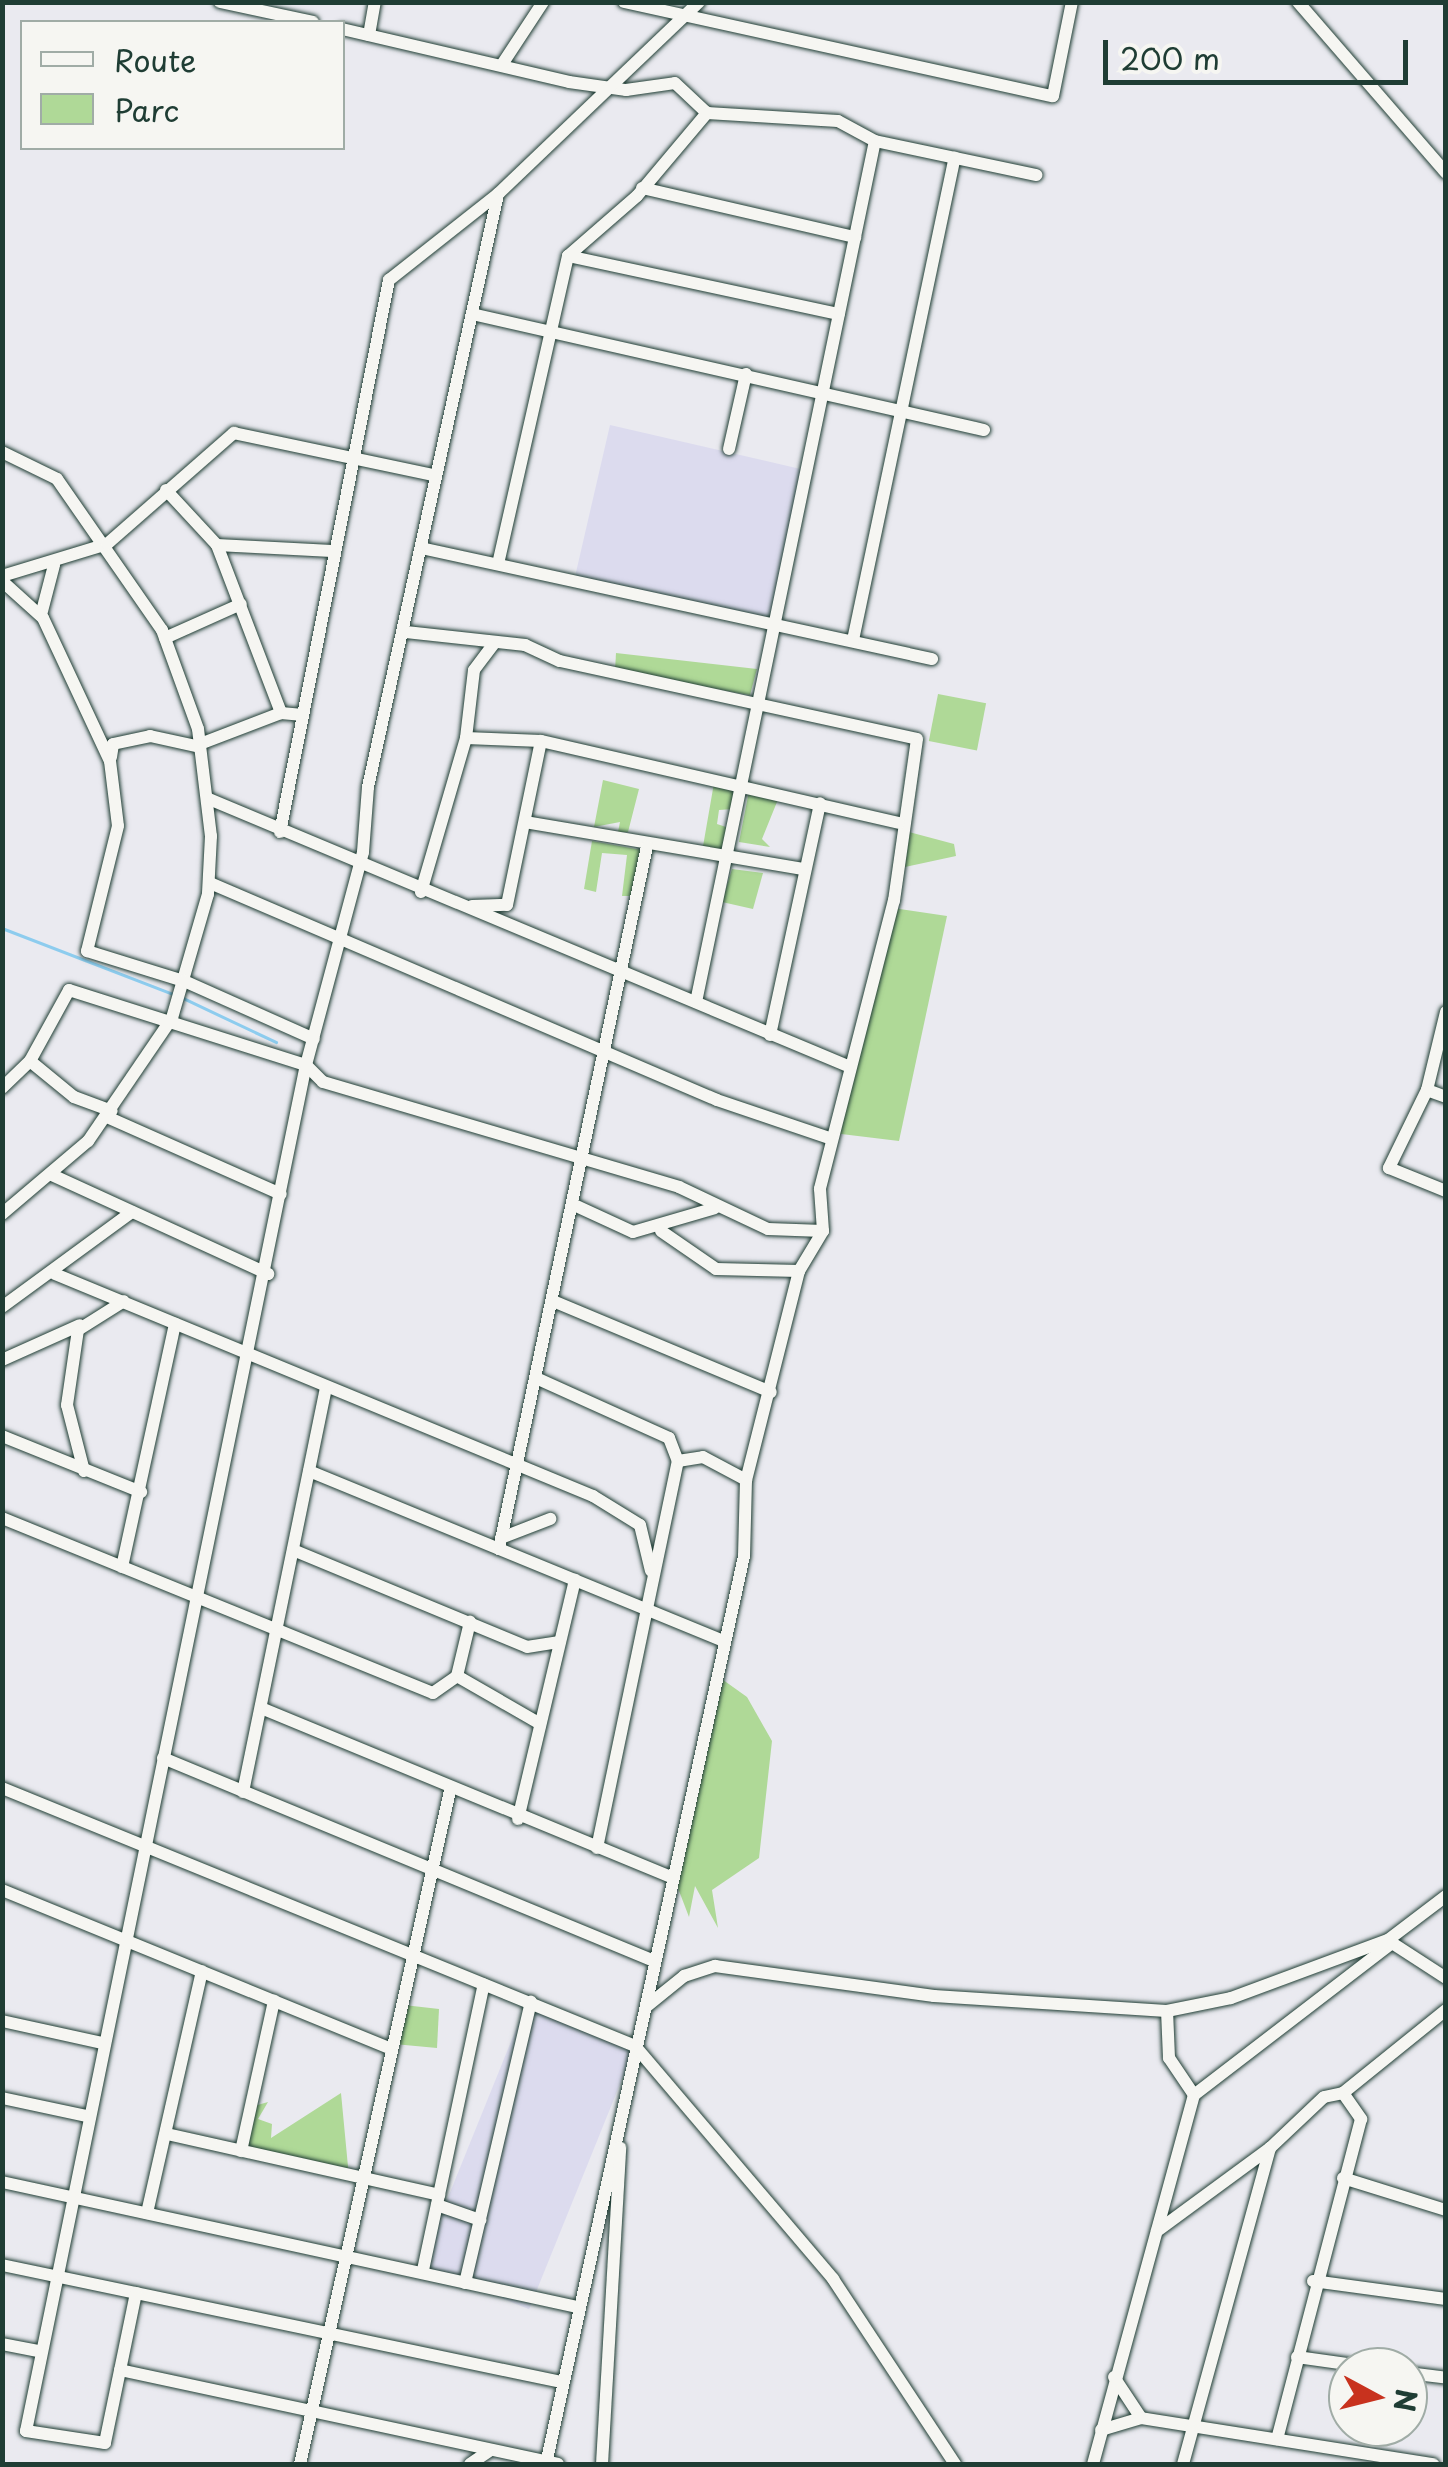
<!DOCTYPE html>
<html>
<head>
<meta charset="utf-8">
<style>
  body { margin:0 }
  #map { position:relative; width:1448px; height:2467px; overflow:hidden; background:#eaeaf0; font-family:"Playpen Sans",sans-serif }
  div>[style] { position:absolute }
  .built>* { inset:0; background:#dcdbee; transform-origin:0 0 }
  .green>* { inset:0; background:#afd997; transform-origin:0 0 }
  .stream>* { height:2.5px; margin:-1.25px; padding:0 1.25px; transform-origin:1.25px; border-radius:1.25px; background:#8dccee }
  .roads { filter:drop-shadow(0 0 2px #1f3d34) drop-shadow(0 0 2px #1f3d34) }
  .minor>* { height:12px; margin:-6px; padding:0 6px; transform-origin:6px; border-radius:6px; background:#f6f6f2 }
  span { translate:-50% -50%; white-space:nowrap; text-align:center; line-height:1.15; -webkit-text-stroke:10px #f6f6f2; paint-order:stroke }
  .frame { position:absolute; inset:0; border:5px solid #1f3d34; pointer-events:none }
  .legend { position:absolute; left:20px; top:20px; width:325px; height:130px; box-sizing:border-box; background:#f6f6f2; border:2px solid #a0aca6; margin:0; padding:12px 18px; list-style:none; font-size:30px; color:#1f3d34 }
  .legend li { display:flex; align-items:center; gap:20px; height:50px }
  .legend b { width:50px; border:2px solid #a0aca6 }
  .north { position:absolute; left:1328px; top:2347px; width:100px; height:100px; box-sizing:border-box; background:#f6f6f2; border:2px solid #a0aca6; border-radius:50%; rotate:97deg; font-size:28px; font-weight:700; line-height:40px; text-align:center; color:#1f3d34 }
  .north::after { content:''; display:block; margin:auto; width:35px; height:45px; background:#c8321e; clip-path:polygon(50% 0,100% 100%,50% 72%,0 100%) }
  .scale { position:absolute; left:1103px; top:40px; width:305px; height:45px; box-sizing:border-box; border:5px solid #1f3d34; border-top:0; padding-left:12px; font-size:30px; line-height:35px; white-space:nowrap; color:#1f3d34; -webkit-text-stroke:8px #f6f6f2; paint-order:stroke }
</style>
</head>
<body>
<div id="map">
  <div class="built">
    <i style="left:610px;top:425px;width:202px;height:159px;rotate:13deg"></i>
    <i style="left:527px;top:2002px;width:117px;height:284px;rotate:22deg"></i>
  </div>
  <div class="green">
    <i style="clip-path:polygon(616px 653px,757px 669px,750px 695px,615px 671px)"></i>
    <i style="left:938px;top:694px;width:49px;height:48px;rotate:11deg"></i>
    <i style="clip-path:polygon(603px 780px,639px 789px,628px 832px,618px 832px,620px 822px,594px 827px)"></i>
    <i style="clip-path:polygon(714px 783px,735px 787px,733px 809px,719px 810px,717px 824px,729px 828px,722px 857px,702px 852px)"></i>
    <i style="clip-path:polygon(749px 791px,779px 797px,762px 839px,770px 847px,739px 842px)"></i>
    <i style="clip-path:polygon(909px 832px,954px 844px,956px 856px,905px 867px)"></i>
    <i style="clip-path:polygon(592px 841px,642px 850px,632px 896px,622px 896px,627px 855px,602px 853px,596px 892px,584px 889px)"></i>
    <i style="clip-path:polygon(732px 869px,763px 873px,753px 909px,722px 902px)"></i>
    <i style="clip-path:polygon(893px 908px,947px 916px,899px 1141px,833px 1133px)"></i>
    <i style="clip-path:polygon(719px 1677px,747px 1697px,772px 1741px,759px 1858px,712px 1890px,718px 1928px,695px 1886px,689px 1917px,676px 1883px)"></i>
    <i style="clip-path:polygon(404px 2005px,439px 2009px,437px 2048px,394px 2044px)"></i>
    <i style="clip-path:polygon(341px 2093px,349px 2177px,241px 2151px,251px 2107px,268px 2102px,258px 2119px,272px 2124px,271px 2138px)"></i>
  </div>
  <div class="stream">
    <i style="left:2px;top:928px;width:186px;rotate:21.1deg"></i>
    <i style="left:183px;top:998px;width:103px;rotate:25.3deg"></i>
  </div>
  <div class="roads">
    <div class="minor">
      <i style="left:220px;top:2px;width:95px;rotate:12.1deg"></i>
      <i style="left:624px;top:2px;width:439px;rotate:12.4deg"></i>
      <i style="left:1053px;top:96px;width:96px;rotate:-78.6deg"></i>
      <i style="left:1298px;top:2px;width:226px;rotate:49.1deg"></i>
      <i style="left:342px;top:29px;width:233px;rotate:13.1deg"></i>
      <i style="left:569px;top:82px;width:58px;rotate:8deg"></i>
      <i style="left:626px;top:90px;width:49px;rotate:-8.1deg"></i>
      <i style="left:675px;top:83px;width:44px;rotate:43.2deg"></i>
      <i style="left:707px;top:113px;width:131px;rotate:3.5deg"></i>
      <i style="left:838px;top:121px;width:42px;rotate:28.4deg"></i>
      <i style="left:875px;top:141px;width:165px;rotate:11.9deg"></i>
      <i style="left:369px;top:35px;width:34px;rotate:-80deg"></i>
      <i style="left:503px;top:63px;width:73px;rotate:-56.7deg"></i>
      <i style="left:642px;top:188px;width:219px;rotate:13deg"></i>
      <i style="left:568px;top:256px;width:277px;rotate:12.1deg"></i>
      <i style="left:472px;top:314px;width:525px;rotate:12.77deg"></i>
      <i style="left:729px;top:449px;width:77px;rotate:-77.2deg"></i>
      <i style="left:2px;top:452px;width:61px;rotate:26.1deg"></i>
      <i style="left:57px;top:479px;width:184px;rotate:55.2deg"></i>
      <i style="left:162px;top:630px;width:105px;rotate:70deg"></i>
      <i style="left:198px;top:729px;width:108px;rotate:83.1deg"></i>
      <i style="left:211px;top:836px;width:58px;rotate:93deg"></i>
      <i style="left:208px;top:894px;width:129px;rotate:106.2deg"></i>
      <i style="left:172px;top:1018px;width:149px;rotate:124.3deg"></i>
      <i style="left:88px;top:1141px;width:113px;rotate:139.7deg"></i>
      <i style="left:166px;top:490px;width:75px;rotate:47.2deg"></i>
      <i style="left:217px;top:545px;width:180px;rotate:69.1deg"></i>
      <i style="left:217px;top:545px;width:115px;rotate:3deg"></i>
      <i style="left:421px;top:548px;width:523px;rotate:12.26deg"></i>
      <i style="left:498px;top:564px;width:316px;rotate:-77.2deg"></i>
      <i style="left:568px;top:256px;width:91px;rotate:-41deg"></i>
      <i style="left:637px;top:196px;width:109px;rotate:-49.9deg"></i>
      <i style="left:2px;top:576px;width:110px;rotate:-16.9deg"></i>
      <i style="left:107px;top:544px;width:169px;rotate:-41.2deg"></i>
      <i style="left:234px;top:433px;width:204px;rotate:11.9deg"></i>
      <i style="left:2px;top:581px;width:55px;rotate:42.1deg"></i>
      <i style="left:43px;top:618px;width:158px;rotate:64.9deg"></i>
      <i style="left:110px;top:761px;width:65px;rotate:83deg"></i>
      <i style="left:118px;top:826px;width:129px;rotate:103.9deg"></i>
      <i style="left:87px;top:951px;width:102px;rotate:17.2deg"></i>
      <i style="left:184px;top:981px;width:142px;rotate:24deg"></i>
      <i style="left:41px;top:615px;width:52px;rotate:-75.4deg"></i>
      <i style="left:406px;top:632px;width:120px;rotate:6.2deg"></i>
      <i style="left:525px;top:645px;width:38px;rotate:25deg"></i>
      <i style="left:560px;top:661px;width:365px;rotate:12.3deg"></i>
      <i style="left:917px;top:739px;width:163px;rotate:98.1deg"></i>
      <i style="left:894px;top:900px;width:298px;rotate:104.4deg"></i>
      <i style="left:820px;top:1189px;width:42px;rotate:85.9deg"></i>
      <i style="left:823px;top:1231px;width:47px;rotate:121deg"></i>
      <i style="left:799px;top:1271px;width:216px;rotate:104.2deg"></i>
      <i style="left:746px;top:1480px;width:76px;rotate:91.5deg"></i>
      <i style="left:744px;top:1556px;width:929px;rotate:102.3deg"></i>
      <i style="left:165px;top:638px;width:83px;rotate:-24.1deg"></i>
      <i style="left:853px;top:640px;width:493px;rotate:-78.1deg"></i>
      <i style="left:466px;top:738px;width:75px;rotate:2.3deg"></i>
      <i style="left:541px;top:741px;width:367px;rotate:12.9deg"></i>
      <i style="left:200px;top:744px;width:87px;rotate:-20.9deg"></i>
      <i style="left:281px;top:713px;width:22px;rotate:5deg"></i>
      <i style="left:111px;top:757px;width:13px;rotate:-81deg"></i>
      <i style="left:113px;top:744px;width:38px;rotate:-12deg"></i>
      <i style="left:150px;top:736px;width:51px;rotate:12.4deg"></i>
      <i style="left:209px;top:799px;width:693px;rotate:22.68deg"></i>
      <i style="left:525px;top:822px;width:282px;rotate:9.6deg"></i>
      <i style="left:280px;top:832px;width:563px;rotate:-78.83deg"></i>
      <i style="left:389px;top:280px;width:139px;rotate:-38.3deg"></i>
      <i style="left:498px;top:194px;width:278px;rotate:-43.7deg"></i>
      <i style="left:210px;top:883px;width:551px;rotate:23.17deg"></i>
      <i style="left:717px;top:1100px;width:121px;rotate:18.7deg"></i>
      <i style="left:421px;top:892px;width:160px;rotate:-73.7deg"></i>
      <i style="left:466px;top:738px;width:68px;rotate:-83.3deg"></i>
      <i style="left:474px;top:670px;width:34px;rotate:-53deg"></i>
      <i style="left:472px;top:906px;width:35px;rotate:-2deg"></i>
      <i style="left:507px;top:905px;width:167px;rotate:-78.3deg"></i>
      <i style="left:696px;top:1002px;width:879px;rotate:-78.26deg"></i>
      <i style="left:1446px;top:1012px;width:80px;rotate:103.7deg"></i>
      <i style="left:1427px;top:1090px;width:87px;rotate:116deg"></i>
      <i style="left:1389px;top:1168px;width:61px;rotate:22deg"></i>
      <i style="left:770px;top:1035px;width:237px;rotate:-77.8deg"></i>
      <i style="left:30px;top:1061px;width:57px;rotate:39.3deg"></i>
      <i style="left:74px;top:1097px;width:40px;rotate:20.2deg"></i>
      <i style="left:2px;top:1088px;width:39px;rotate:-44deg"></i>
      <i style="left:30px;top:1061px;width:81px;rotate:-61.2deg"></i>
      <i style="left:69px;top:990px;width:249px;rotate:17.6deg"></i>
      <i style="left:306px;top:1065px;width:24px;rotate:45deg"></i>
      <i style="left:323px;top:1082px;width:371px;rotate:16.4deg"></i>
      <i style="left:679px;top:1187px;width:98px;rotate:25.3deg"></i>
      <i style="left:768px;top:1229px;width:55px;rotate:2.1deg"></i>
      <i style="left:1427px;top:1090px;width:20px;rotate:20deg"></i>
      <i style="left:107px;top:1117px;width:190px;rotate:23.9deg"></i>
      <i style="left:52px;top:1175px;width:238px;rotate:24.6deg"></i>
      <i style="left:572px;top:1204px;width:67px;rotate:24.7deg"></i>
      <i style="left:633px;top:1232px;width:85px;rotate:-16.3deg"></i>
      <i style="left:661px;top:1231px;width:67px;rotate:34.6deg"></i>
      <i style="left:716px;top:1269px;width:83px;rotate:1.4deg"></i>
      <i style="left:55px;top:1274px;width:582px;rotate:22.42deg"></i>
      <i style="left:593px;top:1496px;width:55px;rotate:31.7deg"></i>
      <i style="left:640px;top:1525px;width:47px;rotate:76.6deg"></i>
      <i style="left:553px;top:1301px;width:236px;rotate:22.7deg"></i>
      <i style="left:2px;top:1307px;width:161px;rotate:-36.2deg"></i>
      <i style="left:2px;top:1360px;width:85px;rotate:-24.2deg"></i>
      <i style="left:536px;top:1378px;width:146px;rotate:24.3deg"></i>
      <i style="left:669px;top:1438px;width:25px;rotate:69deg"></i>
      <i style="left:678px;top:1461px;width:25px;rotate:-9deg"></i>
      <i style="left:703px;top:1457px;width:49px;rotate:28.1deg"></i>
      <i style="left:2px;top:1436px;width:150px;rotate:21.9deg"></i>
      <i style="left:84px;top:1471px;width:68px;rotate:-104.4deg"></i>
      <i style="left:67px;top:1405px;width:76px;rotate:-81.7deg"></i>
      <i style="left:78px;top:1330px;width:54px;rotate:-32.2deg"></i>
      <i style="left:309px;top:1471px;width:446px;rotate:22.3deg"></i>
      <i style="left:2px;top:1518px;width:465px;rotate:22.1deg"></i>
      <i style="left:433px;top:1693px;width:29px;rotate:-35deg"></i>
      <i style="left:457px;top:1676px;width:56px;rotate:-76.5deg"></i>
      <i style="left:501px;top:1538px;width:53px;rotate:-21.2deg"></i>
      <i style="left:499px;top:1549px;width:718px;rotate:-78.11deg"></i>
      <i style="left:293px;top:1550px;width:253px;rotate:22.5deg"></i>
      <i style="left:527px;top:1647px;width:33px;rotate:-9deg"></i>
      <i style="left:122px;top:1567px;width:249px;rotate:-77.7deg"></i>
      <i style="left:457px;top:1676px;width:92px;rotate:29.9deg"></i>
      <i style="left:261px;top:1708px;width:446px;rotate:22.4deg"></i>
      <i style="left:163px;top:1758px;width:531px;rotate:22.46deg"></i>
      <i style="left:2px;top:1788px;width:684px;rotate:22.17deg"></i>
      <i style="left:635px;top:2046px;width:306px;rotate:49.6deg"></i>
      <i style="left:833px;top:2279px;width:222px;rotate:56.6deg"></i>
      <i style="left:243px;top:1792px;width:413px;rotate:-78.4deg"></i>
      <i style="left:518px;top:1819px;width:246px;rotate:-76.6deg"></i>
      <i style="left:597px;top:1848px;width:395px;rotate:-78.2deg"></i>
      <i style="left:2px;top:1890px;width:420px;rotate:22.2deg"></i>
      <i style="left:1389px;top:1941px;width:68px;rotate:33deg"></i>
      <i style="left:647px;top:2006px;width:48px;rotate:-39deg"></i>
      <i style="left:684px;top:1976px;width:33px;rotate:-18deg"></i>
      <i style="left:715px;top:1966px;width:221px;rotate:7.8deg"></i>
      <i style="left:934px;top:1996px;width:233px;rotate:3.7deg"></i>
      <i style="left:1167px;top:2011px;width:65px;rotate:-11.5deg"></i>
      <i style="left:1231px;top:1998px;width:167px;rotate:-20.3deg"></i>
      <i style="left:1388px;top:1940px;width:73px;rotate:-37.2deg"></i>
      <i style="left:2px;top:2021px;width:102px;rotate:12.4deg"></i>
      <i style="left:1343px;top:2093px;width:132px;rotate:-38.9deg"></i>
      <i style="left:1194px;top:2095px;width:250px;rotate:-37.5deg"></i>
      <i style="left:2px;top:2098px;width:87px;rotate:12deg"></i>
      <i style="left:167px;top:2134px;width:279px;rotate:12.6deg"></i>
      <i style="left:241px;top:2151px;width:154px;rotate:-77.6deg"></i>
      <i style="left:1343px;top:2178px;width:108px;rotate:17.3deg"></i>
      <i style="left:2px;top:2182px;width:588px;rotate:12.26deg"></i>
      <i style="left:437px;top:2205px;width:46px;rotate:19.2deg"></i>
      <i style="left:147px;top:2213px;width:248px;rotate:-77.2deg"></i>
      <i style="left:1157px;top:2231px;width:140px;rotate:-36.3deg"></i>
      <i style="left:2px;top:2265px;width:571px;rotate:11.82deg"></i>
      <i style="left:423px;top:2270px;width:292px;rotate:-78deg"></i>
      <i style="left:1313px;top:2281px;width:134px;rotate:7.7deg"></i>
      <i style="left:465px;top:2283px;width:289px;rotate:-76.8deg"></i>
      <i style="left:136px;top:2293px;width:153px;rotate:101.7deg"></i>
      <i style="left:105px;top:2443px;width:80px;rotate:-171.4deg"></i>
      <i style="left:26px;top:2431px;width:1394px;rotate:-78.42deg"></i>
      <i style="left:306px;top:1065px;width:220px;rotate:-75deg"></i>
      <i style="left:363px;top:852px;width:65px;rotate:-85.6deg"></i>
      <i style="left:368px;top:787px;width:607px;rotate:-77.63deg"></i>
      <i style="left:2px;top:2344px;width:36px;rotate:11deg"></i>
      <i style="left:1297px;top:2357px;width:72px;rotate:8deg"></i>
      <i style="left:120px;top:2370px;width:448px;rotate:12.1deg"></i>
      <i style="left:1408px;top:2373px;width:38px;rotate:7deg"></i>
      <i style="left:1114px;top:2377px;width:49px;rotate:56.6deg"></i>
      <i style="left:1101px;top:2430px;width:42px;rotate:-16.7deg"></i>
      <i style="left:1141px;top:2418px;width:296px;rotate:9deg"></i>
      <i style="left:300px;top:2464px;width:690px;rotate:-77.44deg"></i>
      <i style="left:470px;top:2464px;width:25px;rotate:-34deg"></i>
      <i style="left:602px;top:2464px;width:317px;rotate:-86.7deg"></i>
      <i style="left:1093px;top:2464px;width:383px;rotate:-74.7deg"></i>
      <i style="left:1194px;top:2095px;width:45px;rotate:-124deg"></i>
      <i style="left:1169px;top:2058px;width:47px;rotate:-92.4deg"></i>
      <i style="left:1183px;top:2464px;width:328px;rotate:-74.6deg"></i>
      <i style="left:1270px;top:2148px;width:74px;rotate:-43.4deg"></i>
      <i style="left:1324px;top:2097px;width:19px;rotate:-12deg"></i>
      <i style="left:1343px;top:2093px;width:32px;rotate:55deg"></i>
      <i style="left:1361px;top:2119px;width:331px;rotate:104.7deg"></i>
    </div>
  </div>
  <div class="frame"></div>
  <ul class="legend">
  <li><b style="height:12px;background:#f6f6f2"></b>Route</li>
  <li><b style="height:28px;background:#afd997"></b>Parc</li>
  </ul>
  <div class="north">N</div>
  <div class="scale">200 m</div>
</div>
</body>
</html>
